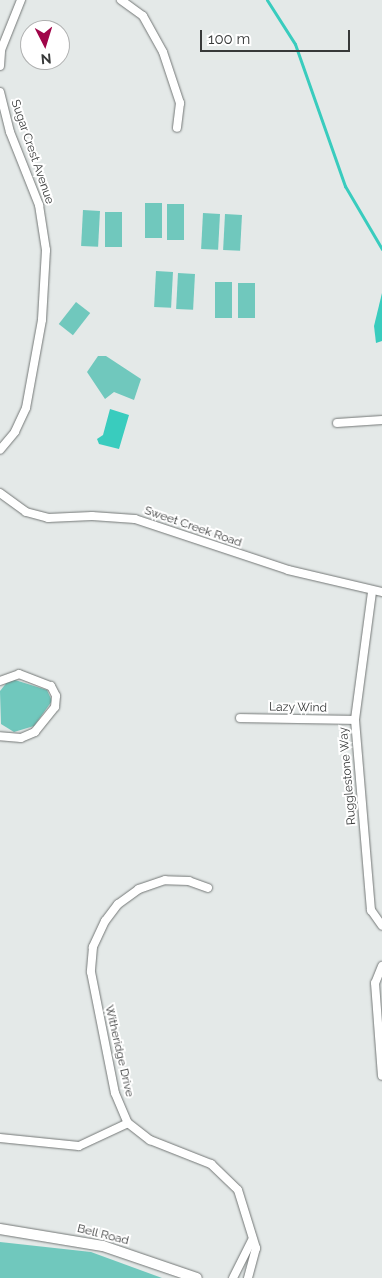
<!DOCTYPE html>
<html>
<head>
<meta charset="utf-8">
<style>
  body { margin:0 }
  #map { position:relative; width:382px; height:1278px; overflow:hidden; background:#e4e9e8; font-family:Raleway,sans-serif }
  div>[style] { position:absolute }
  .green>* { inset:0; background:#70c8bd; transform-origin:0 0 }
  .water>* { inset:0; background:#39ccbe }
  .stream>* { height:3px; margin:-1.5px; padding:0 1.5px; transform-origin:1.5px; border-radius:1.5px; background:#39ccbe }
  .roads { filter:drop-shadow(0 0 1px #737776) drop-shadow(0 0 1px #737776) }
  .minor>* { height:8px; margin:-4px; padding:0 4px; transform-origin:4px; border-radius:4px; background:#fff }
  .tertiary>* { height:10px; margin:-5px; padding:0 5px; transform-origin:5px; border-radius:5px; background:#fff }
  span { translate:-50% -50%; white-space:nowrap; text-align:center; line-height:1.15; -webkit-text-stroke:4px #fff; paint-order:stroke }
  .street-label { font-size:12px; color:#373939 }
  .north { position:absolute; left:20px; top:20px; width:50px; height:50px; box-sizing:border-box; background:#fff; border:1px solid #afb0b0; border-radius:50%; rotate:175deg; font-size:14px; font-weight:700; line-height:20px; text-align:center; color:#373939 }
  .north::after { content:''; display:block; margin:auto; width:18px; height:22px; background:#a00549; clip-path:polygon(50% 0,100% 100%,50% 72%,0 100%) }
  .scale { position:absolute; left:200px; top:30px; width:150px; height:22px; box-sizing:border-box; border:2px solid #373939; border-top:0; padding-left:6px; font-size:15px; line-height:18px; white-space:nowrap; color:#373939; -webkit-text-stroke:4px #fff; paint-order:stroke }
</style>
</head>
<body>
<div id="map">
  <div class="green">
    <i style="left:145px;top:203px;width:17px;height:35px"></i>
    <i style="left:167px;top:204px;width:17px;height:36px"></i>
    <i style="left:83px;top:210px;width:17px;height:36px;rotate:3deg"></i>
    <i style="left:105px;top:212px;width:17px;height:35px"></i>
    <i style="left:203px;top:213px;width:17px;height:36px;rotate:3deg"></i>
    <i style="left:225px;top:214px;width:17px;height:36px;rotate:3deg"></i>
    <i style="left:156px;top:271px;width:17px;height:36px;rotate:3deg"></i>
    <i style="left:178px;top:273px;width:17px;height:36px;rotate:3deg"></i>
    <i style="left:215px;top:282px;width:17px;height:36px"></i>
    <i style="left:238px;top:283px;width:17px;height:35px"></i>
    <i style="left:76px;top:302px;width:18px;height:28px;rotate:38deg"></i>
    <i style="clip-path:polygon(98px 356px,106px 356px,141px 379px,134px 400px,114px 392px,105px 399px,87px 372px)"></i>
    <i style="clip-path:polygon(15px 680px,47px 690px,52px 701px,34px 726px,14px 732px,1px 724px,0 691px,8px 681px)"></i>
    <i style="clip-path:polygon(0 1242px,91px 1252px,162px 1278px,0 1278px)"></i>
  </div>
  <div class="water">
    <i style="clip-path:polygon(382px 293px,382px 341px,376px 343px,374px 326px)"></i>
    <i style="clip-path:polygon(110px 409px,129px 415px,119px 449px,99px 444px,97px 439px,103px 435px)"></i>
  </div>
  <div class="stream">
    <i style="left:267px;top:0;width:52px;rotate:57.5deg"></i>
    <i style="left:295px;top:44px;width:151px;rotate:70.6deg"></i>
    <i style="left:345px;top:186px;width:73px;rotate:59.6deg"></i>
  </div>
  <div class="roads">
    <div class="minor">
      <i style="left:121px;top:0;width:27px;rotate:36deg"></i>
      <i style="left:143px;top:16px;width:41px;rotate:60.9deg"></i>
      <i style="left:163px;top:52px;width:54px;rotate:71.6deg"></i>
      <i style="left:180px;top:103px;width:25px;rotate:97deg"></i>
      <i style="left:0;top:66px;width:16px;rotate:-86deg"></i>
      <i style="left:1px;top:50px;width:54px;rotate:-68.2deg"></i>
      <i style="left:0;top:92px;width:41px;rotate:76deg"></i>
      <i style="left:10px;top:132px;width:79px;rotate:68.3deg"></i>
      <i style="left:39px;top:205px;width:46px;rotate:81.2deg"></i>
      <i style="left:46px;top:250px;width:70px;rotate:93.3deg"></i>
      <i style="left:42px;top:320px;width:89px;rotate:100.3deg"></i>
      <i style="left:26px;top:408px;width:26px;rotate:115deg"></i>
      <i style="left:15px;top:432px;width:23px;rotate:130deg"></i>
      <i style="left:337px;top:423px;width:45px;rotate:-3.8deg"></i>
      <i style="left:0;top:493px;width:32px;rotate:36deg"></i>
      <i style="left:26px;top:512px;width:23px;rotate:15deg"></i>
      <i style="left:48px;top:518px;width:44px;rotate:-2.6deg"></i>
      <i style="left:92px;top:516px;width:43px;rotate:4deg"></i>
      <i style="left:135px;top:519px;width:161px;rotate:18.4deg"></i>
      <i style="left:288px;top:570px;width:97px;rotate:13.2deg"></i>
      <i style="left:372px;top:592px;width:129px;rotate:97.6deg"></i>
      <i style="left:355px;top:720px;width:191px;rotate:85.2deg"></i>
      <i style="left:371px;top:910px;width:19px;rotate:55deg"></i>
      <i style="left:0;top:681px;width:20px;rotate:-20deg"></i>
      <i style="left:19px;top:674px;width:34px;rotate:21deg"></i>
      <i style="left:51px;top:686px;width:11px;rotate:63deg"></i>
      <i style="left:56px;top:696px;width:11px;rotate:95deg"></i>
      <i style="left:55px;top:707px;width:32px;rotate:129deg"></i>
      <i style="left:35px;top:732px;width:15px;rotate:157deg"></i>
      <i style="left:21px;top:738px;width:21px;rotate:-175deg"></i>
      <i style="left:240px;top:718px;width:115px;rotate:1deg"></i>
      <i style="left:208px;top:888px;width:20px;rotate:-160deg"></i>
      <i style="left:189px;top:881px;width:24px;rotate:-178deg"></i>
      <i style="left:165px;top:880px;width:28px;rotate:161deg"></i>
      <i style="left:139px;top:889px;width:26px;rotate:144deg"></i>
      <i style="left:118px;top:904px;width:21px;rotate:127deg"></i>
      <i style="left:105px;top:921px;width:29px;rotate:115deg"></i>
      <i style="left:93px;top:947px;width:25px;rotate:95deg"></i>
      <i style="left:91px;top:972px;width:123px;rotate:78.8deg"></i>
      <i style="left:115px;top:1093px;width:33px;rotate:67deg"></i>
      <i style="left:128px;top:1123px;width:28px;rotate:38deg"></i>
      <i style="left:150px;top:1140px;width:66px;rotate:21.5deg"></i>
      <i style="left:211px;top:1164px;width:37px;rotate:44deg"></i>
      <i style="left:238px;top:1190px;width:61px;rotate:72.8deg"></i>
      <i style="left:256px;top:1248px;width:31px;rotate:105deg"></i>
      <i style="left:382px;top:966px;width:18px;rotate:112deg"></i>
      <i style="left:375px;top:983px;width:93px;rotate:85.7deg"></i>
      <i style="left:0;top:1138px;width:79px;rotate:5.8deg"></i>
      <i style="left:79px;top:1146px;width:54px;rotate:-25.1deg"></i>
      <i style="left:233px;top:1278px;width:42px;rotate:-63.4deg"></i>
    </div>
    <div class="tertiary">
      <i style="left:0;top:1229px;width:104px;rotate:9.4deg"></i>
      <i style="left:103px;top:1246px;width:99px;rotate:18.8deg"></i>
    </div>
  </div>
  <div class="street-label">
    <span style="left:32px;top:152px;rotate:71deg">Sugar Crest Avenue</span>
    <span style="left:193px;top:527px;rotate:19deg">Sweet Creek Road</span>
    <span style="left:298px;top:708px;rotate:1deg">Lazy Wind</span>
    <span style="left:348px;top:776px;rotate:-95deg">Rugglestone Way</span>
    <span style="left:119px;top:1051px;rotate:77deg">Witheridge Drive</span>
    <span style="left:103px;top:1235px;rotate:14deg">Bell Road</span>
  </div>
  <div class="north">N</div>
  <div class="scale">100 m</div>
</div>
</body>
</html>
